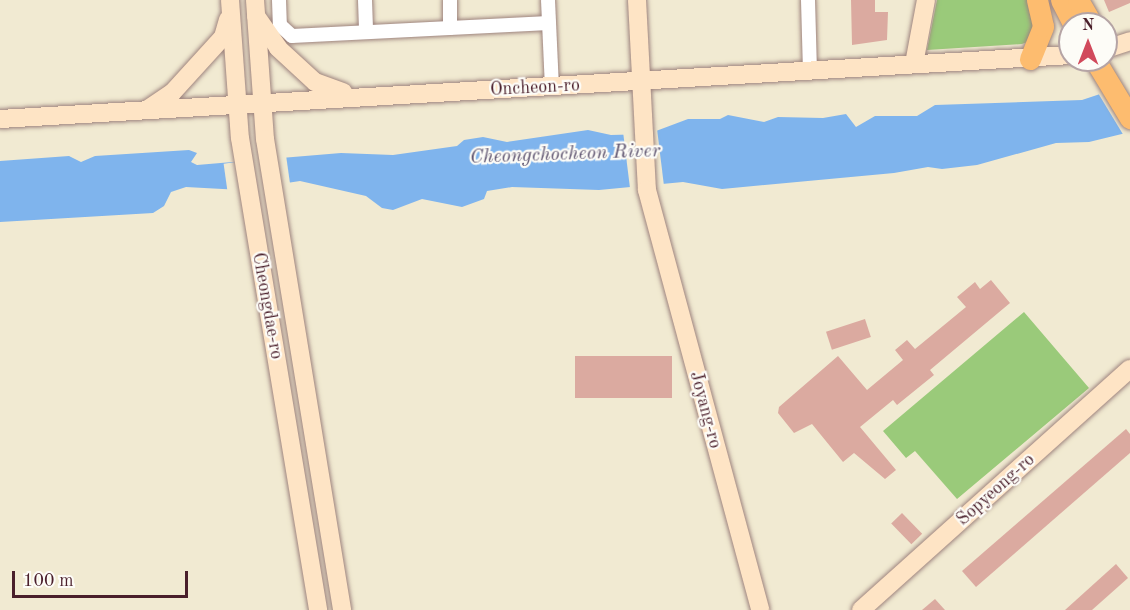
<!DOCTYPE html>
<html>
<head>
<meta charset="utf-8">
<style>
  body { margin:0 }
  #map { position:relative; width:1130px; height:610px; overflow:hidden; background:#f1ead2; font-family:"Old Standard TT",serif }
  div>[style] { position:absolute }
  .green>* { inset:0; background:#9aca7a }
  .water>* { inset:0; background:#7fb4ed }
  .pier>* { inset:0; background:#f1ead2; transform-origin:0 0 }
  .building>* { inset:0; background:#dbaaa0; transform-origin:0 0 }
  .roads { filter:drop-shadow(0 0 2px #9e847e) drop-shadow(0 0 2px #9e847e) }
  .street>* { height:14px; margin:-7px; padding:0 7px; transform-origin:7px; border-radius:7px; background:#fff }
  .secondary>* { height:18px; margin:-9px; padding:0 9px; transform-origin:9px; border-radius:9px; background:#fee4c5 }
  .primary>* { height:21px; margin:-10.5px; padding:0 10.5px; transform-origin:10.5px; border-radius:10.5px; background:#fdbc6f }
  span { translate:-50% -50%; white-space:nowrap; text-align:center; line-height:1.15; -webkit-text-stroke:4.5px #fdfcf7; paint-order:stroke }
  .street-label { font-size:18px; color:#4a1f2b }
  .water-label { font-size:20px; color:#5d536f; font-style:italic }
  .north { position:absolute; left:1058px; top:12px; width:60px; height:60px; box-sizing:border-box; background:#fdfcf7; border:2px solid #b5a4a5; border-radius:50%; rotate:0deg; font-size:16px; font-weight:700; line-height:24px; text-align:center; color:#4a1f2b }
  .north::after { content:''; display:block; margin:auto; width:21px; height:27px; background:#d1495b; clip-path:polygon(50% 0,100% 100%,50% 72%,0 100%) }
  .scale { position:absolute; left:12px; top:571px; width:176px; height:27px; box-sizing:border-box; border:3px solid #4a1f2b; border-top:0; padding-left:8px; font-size:18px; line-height:21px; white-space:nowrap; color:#4a1f2b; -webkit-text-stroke:4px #fdfcf7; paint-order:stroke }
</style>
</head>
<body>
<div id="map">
  <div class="green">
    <i style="clip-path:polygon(937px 0,1033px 0,1039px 18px,1027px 42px,1022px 44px,927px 50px)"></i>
    <i style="clip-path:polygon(1024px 312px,1089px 388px,957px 499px,915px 451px,906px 458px,883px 431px)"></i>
  </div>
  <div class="water">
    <i style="clip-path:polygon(1109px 91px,1130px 132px,1089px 142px,1056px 143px,977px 165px,942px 169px,928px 167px,894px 173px,722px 189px,683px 182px,599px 190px,512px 187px,487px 191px,484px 199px,462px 207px,422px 199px,393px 210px,382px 208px,366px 196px,300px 181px,241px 190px,186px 187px,171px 192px,164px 206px,153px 213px,0 222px,0 161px,69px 156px,81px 162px,95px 156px,189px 150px,197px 153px,191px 162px,197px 165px,341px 153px,393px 155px,457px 146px,464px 140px,483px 137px,507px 142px,588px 130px,611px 135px,648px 134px,688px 119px,720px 119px,728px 115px,764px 122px,778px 117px,823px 118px,846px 114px,856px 127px,875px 116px,917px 116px,935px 105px,1082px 100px)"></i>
  </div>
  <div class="pier">
    <i style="clip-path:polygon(1130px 81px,1130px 135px,1124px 136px,1098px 93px)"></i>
    <i style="left:657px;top:129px;width:58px;height:34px;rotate:83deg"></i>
    <i style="left:286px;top:155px;width:30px;height:63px;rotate:82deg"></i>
  </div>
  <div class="building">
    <i style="clip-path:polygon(851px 0,875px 0,875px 12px,888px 12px,887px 40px,852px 45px)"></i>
    <i style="clip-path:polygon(1104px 0,1130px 0,1130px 3px,1109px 12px)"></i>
    <i style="clip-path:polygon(991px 280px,1010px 303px,930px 370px,934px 375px,897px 405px,893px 400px,860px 427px,896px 470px,885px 479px,854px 453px,843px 462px,812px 424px,794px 433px,778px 413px,779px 407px,838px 356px,867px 390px,903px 360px,895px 350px,907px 340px,915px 349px,966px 307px,957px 297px,975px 282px,980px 289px)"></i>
    <i style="left:865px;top:319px;width:19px;height:41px;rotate:72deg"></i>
    <i style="left:575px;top:356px;width:97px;height:42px"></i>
    <i style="clip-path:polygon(1126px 429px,1130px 434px,1130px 453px,976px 587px,962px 571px)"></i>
    <i style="left:902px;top:513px;width:29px;height:15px;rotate:46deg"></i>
    <i style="clip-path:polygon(1116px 564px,1128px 578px,1092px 610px,1065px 610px)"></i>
    <i style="clip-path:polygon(935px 599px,945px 610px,922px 610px)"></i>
  </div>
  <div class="roads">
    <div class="street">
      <i style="left:279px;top:0;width:25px;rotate:88deg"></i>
      <i style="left:280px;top:25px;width:16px;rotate:43deg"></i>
      <i style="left:292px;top:36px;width:257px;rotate:-2.9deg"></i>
      <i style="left:365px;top:0;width:32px;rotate:88deg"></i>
      <i style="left:450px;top:0;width:28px;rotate:90deg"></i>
      <i style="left:548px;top:0;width:87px;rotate:87.4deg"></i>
      <i style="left:808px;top:0;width:72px;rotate:88.4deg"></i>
    </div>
    <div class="secondary">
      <i style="left:230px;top:0;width:138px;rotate:85.9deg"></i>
      <i style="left:240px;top:138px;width:478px;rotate:80.6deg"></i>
      <i style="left:255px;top:0;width:139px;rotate:85.9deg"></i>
      <i style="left:265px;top:139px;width:477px;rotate:80.7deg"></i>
      <i style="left:637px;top:0;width:190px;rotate:87deg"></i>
      <i style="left:647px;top:190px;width:435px;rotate:74.9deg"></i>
      <i style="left:256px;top:16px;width:39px;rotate:55deg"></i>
      <i style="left:278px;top:48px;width:50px;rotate:42.6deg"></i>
      <i style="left:315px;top:82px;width:30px;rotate:20deg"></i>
      <i style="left:1106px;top:49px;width:25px;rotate:-18deg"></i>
      <i style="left:914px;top:64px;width:65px;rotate:-79.4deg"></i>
      <i style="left:148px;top:109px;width:29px;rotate:-34deg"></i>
      <i style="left:172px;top:93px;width:76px;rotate:-47.7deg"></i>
      <i style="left:223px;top:37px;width:18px;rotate:-74deg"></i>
      <i style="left:0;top:119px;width:1072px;rotate:-3.42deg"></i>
      <i style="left:861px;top:610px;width:361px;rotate:-41.9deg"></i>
    </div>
    <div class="primary">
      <i style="left:1061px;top:0;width:27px;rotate:63deg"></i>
      <i style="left:1078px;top:0;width:28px;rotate:60deg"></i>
      <i style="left:1030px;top:59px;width:35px;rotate:-68deg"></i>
      <i style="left:1043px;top:26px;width:27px;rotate:-103deg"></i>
      <i style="left:1095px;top:60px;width:68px;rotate:58.9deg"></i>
    </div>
  </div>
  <div class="street-label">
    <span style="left:535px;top:88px;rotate:-3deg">Oncheon-ro</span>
    <span style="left:267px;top:306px;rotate:80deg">Cheongdae-ro</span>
    <span style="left:705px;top:410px;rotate:75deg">Joyang-ro</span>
    <span style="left:996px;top:490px;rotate:-42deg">Sopyeong-ro</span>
  </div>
  <div class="water-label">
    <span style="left:565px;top:155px;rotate:-2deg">Cheongchocheon River</span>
  </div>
  <div class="north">N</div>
  <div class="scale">100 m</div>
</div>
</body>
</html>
